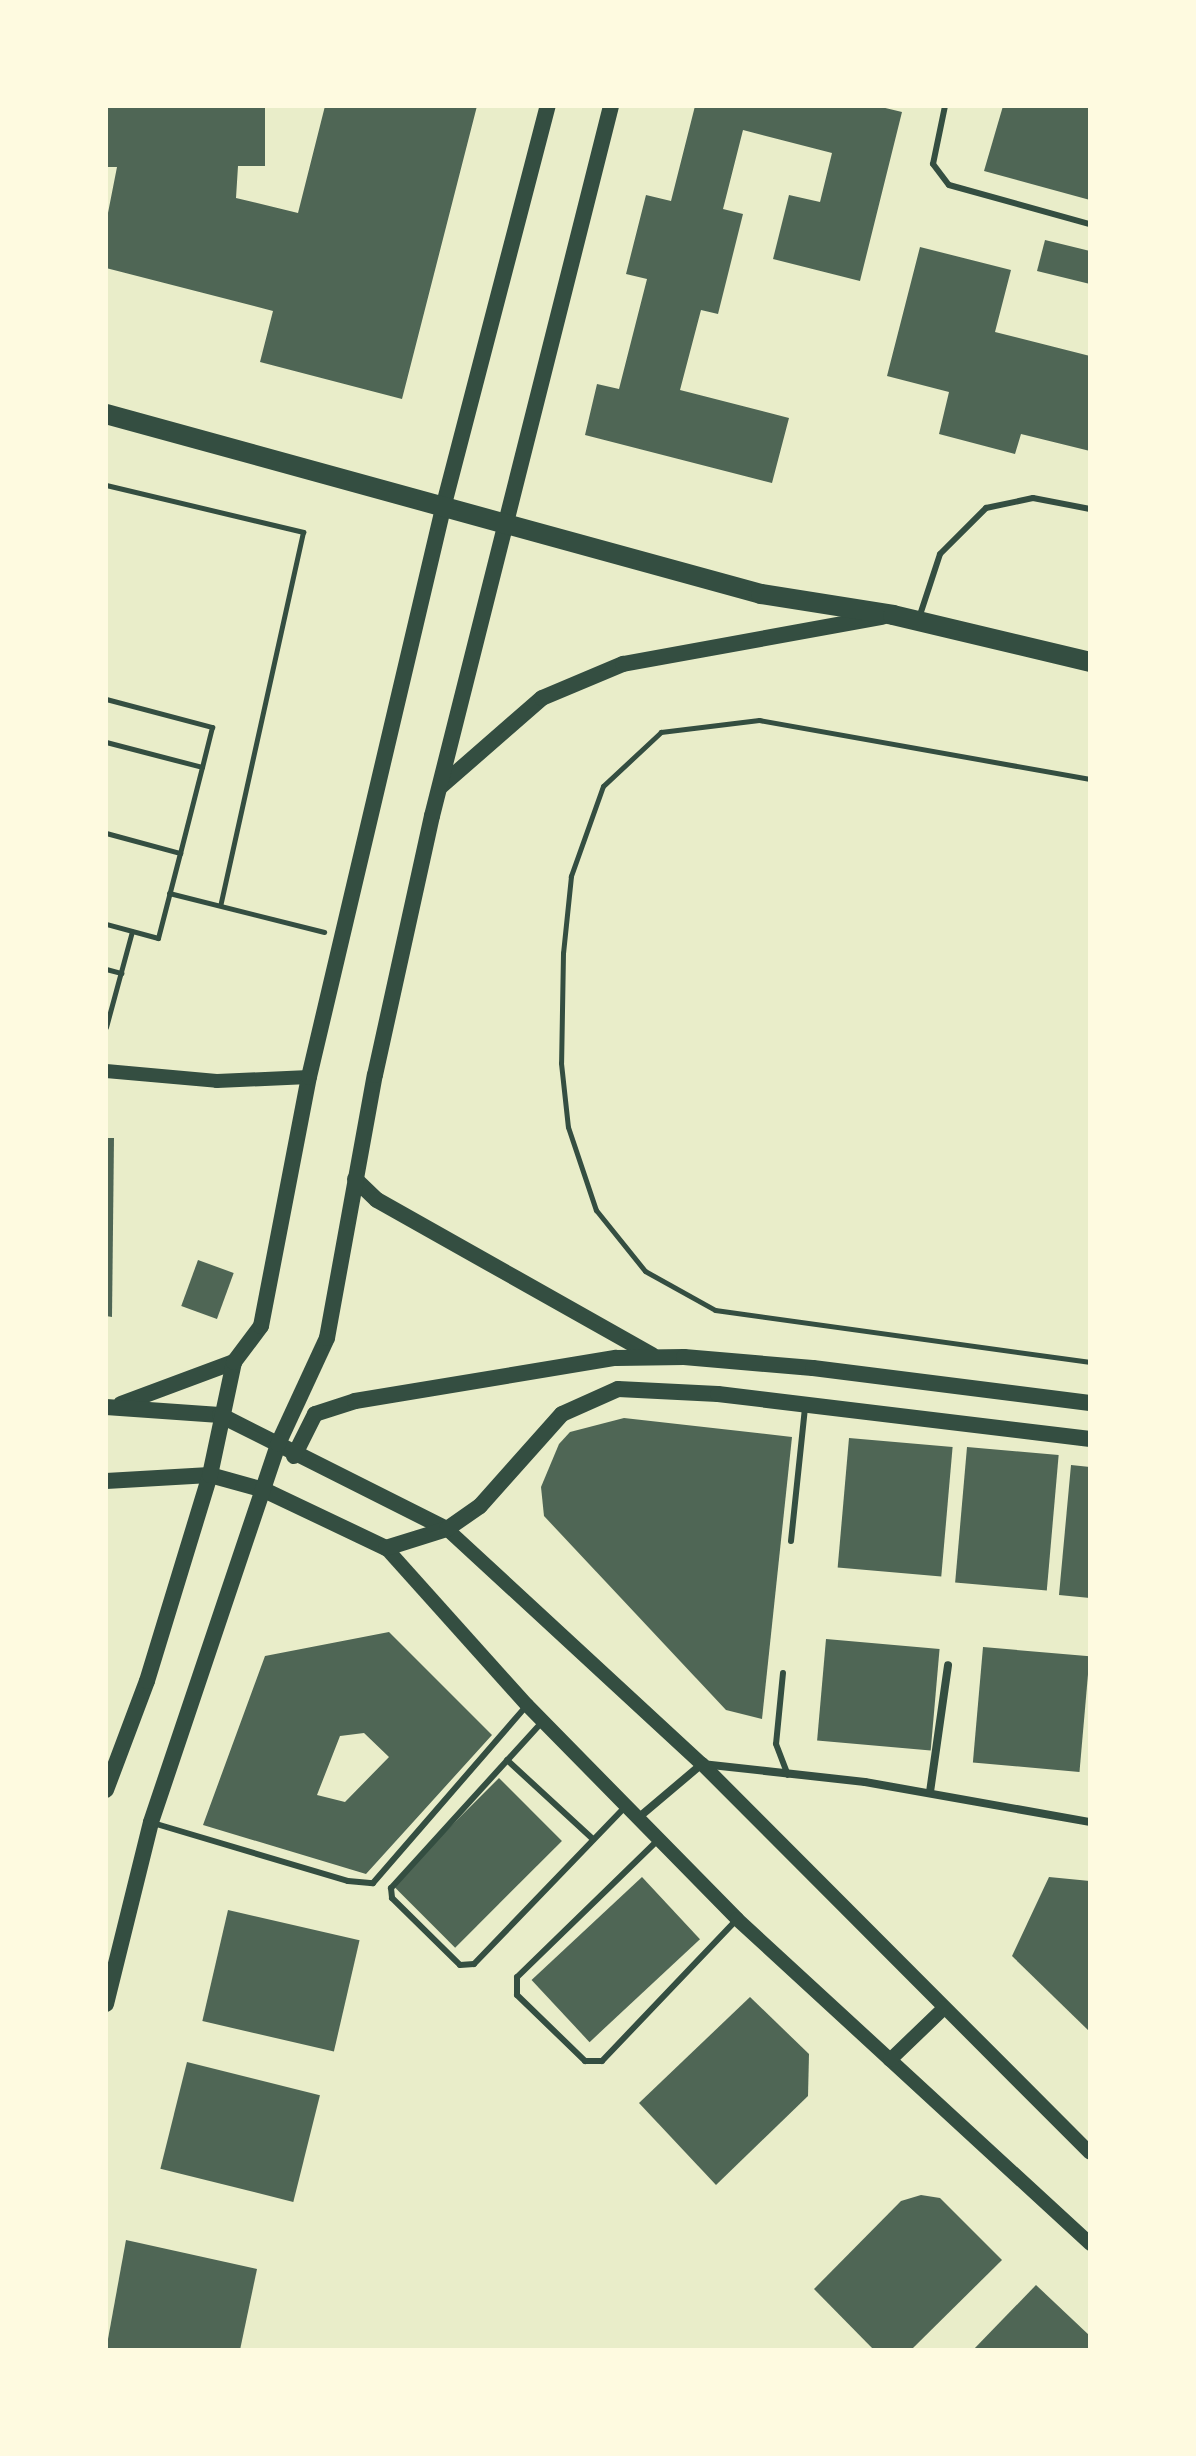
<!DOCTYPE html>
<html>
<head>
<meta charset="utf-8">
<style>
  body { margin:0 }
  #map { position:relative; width:1196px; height:2456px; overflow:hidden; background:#e9edc9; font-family:"Zilla Slab",serif }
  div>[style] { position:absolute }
  .building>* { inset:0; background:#4f6655; transform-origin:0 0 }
  .path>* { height:5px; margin:-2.5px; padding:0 2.5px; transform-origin:2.5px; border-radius:2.5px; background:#344e41 }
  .service>* { height:6px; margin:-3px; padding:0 3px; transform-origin:3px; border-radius:3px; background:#344e41 }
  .minor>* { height:8px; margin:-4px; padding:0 4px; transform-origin:4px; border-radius:4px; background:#344e41 }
  .tertiary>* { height:14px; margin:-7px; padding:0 7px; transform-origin:7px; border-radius:7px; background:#344e41 }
  .secondary>* { height:16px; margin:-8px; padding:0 8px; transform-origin:8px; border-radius:8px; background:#344e41 }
  .primary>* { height:20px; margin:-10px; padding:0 10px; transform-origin:10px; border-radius:10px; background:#344e41 }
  span { translate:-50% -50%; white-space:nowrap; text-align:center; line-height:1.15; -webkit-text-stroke:6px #fefae0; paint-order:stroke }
  .frame { position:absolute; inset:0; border:108px solid #fefae0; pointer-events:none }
</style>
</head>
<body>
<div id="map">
  <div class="building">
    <i style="clip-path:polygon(106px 106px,265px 106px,265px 166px,238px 166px,236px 198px,298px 213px,325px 106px,477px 106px,402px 399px,260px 362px,273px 311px,106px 268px,106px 223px,117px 167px,106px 167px)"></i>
    <i style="clip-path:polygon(695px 106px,877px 106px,902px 112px,860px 281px,773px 259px,789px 195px,820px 202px,832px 153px,743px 130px,723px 209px,743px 214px,718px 314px,701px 310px,680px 390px,789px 418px,772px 483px,585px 435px,597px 384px,619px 389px,647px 279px,626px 274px,646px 195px,671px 201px)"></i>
    <i style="clip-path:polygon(1003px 106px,1090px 106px,1090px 200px,984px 171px)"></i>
    <i style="clip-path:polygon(1045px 240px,1090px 251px,1090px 284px,1037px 271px)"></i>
    <i style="clip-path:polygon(920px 247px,1011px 270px,995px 332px,1090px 356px,1090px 451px,1021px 434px,1015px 454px,939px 434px,949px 392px,887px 376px)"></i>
    <i style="clip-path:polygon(106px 1138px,114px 1138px,112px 1317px,106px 1316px)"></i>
    <i style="left:198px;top:1260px;width:38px;height:49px;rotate:20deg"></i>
    <i style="clip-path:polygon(624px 1418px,792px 1437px,762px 1719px,726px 1710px,544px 1516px,541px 1487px,559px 1444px,570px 1432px)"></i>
    <i style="left:849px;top:1438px;width:104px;height:130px;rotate:5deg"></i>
    <i style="left:967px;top:1447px;width:92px;height:136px;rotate:5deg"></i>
    <i style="clip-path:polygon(1071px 1465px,1090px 1467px,1090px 1598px,1059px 1595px)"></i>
    <i style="clip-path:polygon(evenodd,389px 1632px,492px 1735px,366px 1874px,203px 1825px,265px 1656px,389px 1632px,364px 1733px,389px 1757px,345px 1802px,317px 1795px,340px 1736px,364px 1733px)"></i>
    <i style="left:826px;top:1639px;width:114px;height:102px;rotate:5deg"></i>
    <i style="left:983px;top:1647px;width:107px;height:116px;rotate:5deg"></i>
    <i style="left:499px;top:1778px;width:89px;height:151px;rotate:45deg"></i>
    <i style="left:642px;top:1877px;width:85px;height:151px;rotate:47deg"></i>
    <i style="clip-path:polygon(1049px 1877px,1090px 1881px,1090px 2032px,1012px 1956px)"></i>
    <i style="left:228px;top:1910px;width:135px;height:114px;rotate:13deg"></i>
    <i style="clip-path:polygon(750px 1997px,809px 2054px,808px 2096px,716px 2185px,639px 2103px)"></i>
    <i style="left:187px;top:2062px;width:137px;height:110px;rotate:14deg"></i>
    <i style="clip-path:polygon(921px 2195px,940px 2198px,1002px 2260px,911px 2350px,874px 2350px,814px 2289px,901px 2201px)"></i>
    <i style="clip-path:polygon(126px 2240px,257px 2269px,240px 2350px,106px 2350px)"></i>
    <i style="clip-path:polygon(1036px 2285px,1090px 2336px,1090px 2350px,973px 2350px)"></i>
  </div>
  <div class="path">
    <i style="left:106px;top:485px;width:203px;rotate:13.4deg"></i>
    <i style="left:303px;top:532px;width:382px;rotate:102.5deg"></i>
    <i style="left:106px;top:699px;width:110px;rotate:14.8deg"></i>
    <i style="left:212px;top:727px;width:41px;rotate:104deg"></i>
    <i style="left:106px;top:742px;width:99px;rotate:14.6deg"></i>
    <i style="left:202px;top:767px;width:89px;rotate:104.3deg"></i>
    <i style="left:1090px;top:779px;width:336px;rotate:-169.9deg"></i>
    <i style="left:759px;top:720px;width:99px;rotate:173deg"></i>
    <i style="left:661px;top:732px;width:79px;rotate:137deg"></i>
    <i style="left:603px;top:786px;width:96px;rotate:109.6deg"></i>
    <i style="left:571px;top:876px;width:77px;rotate:95.9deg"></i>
    <i style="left:563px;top:953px;width:110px;rotate:91deg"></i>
    <i style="left:561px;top:1063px;width:64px;rotate:83.8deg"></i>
    <i style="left:568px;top:1127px;width:88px;rotate:71.4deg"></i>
    <i style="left:596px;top:1210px;width:78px;rotate:51.2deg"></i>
    <i style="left:645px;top:1271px;width:80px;rotate:29.1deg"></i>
    <i style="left:715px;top:1310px;width:379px;rotate:7.9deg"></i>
    <i style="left:106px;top:833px;width:77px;rotate:15.1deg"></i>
    <i style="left:180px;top:853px;width:88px;rotate:104.5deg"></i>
    <i style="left:158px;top:938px;width:54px;rotate:-164.9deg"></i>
    <i style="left:169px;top:893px;width:160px;rotate:14.1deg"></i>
    <i style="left:106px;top:969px;width:16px;rotate:15deg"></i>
    <i style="left:106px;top:1027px;width:99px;rotate:-74.8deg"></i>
  </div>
  <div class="service">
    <i style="left:945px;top:106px;width:59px;rotate:101.7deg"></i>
    <i style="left:933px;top:164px;width:26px;rotate:53deg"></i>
    <i style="left:949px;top:185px;width:146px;rotate:15.5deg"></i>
    <i style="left:919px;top:618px;width:67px;rotate:-71.8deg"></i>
    <i style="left:940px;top:554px;width:65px;rotate:-45deg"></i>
    <i style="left:986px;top:508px;width:48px;rotate:-12deg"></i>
    <i style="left:1033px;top:498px;width:58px;rotate:10.9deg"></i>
    <i style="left:791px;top:1541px;width:134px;rotate:-84deg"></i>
    <i style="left:783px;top:1673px;width:71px;rotate:95.6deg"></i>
    <i style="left:776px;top:1744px;width:33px;rotate:69deg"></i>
    <i style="left:543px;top:1721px;width:226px;rotate:132.3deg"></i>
    <i style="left:391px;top:1888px;width:10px;rotate:84deg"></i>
    <i style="left:392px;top:1898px;width:95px;rotate:44.6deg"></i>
    <i style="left:460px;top:1965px;width:14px;rotate:-4deg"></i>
    <i style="left:474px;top:1964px;width:219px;rotate:-46.1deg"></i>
    <i style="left:507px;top:1760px;width:117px;rotate:42.6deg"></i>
    <i style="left:153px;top:1823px;width:203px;rotate:16.6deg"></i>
    <i style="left:348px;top:1881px;width:25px;rotate:5deg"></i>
    <i style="left:373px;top:1883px;width:235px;rotate:-49.1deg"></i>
    <i style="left:659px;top:1839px;width:198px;rotate:135.8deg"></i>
    <i style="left:517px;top:1977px;width:18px;rotate:90deg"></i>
    <i style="left:517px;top:1995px;width:95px;rotate:44.1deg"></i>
    <i style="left:585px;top:2061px;width:17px"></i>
    <i style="left:602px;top:2061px;width:196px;rotate:-46.4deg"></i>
  </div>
  <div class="minor">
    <i style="left:930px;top:1792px;width:128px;rotate:-81.9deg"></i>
    <i style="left:638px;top:1818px;width:84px;rotate:-40.2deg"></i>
    <i style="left:702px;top:1764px;width:164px;rotate:6.3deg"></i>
    <i style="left:865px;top:1782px;width:229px;rotate:10.1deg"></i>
  </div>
  <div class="tertiary">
    <i style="left:106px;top:1071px;width:111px;rotate:5.1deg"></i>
    <i style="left:217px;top:1081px;width:92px;rotate:-2.5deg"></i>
    <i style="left:447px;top:1529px;width:347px;rotate:42.7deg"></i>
    <i style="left:702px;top:1764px;width:549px;rotate:45.07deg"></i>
    <i style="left:386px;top:1548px;width:211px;rotate:48.1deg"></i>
    <i style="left:527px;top:1705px;width:300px;rotate:45.5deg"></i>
    <i style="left:737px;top:1919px;width:480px;rotate:42.6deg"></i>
    <i style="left:890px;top:2060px;width:75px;rotate:-43.9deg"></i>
  </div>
  <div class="secondary">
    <i style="left:440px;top:787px;width:135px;rotate:-41.1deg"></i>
    <i style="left:542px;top:698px;width:88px;rotate:-22.8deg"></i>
    <i style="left:623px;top:664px;width:263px;rotate:-10.3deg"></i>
    <i style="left:355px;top:1179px;width:30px;rotate:44deg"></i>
    <i style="left:377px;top:1200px;width:316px;rotate:29.4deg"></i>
    <i style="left:121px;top:1404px;width:121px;rotate:-20.4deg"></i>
    <i style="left:106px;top:1407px;width:114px;rotate:4deg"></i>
    <i style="left:220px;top:1415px;width:254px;rotate:26.7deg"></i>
    <i style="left:294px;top:1456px;width:47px;rotate:-63.4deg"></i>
    <i style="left:315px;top:1414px;width:42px;rotate:-18deg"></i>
    <i style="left:355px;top:1401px;width:265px;rotate:-9.4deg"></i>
    <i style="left:616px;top:1358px;width:68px;rotate:-0.8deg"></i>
    <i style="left:684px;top:1357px;width:129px;rotate:4.9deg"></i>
    <i style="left:813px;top:1368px;width:279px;rotate:7.2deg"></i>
    <i style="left:106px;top:1481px;width:104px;rotate:-3.3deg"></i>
    <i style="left:210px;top:1475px;width:56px;rotate:15.5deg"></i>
    <i style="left:264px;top:1490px;width:135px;rotate:25.4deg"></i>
    <i style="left:386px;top:1548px;width:64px;rotate:-17.3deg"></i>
    <i style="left:447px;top:1529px;width:40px;rotate:-34.9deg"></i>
    <i style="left:480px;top:1506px;width:123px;rotate:-48.3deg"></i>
    <i style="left:562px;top:1414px;width:61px;rotate:-24.1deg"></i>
    <i style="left:618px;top:1389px;width:100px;rotate:2.9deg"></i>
    <i style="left:718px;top:1394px;width:375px;rotate:6.9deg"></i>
    <i style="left:106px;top:1790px;width:116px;rotate:-69.4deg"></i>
    <i style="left:147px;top:1681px;width:215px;rotate:-73deg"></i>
    <i style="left:210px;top:1475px;width:116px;rotate:-78deg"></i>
    <i style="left:234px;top:1362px;width:45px;rotate:-53.1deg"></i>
    <i style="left:261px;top:1326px;width:254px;rotate:-79.1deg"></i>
    <i style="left:309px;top:1077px;width:589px;rotate:-76.74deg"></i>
    <i style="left:444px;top:504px;width:411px;rotate:-75.4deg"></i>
    <i style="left:106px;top:2004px;width:187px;rotate:-76.1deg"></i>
    <i style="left:151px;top:1822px;width:399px;rotate:-71.4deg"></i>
    <i style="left:278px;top:1444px;width:117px;rotate:-65.2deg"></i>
    <i style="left:327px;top:1338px;width:267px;rotate:-79.7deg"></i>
    <i style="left:375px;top:1075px;width:265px;rotate:-77.6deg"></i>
    <i style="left:432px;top:816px;width:732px;rotate:-75.85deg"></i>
  </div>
  <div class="primary">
    <i style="left:106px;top:414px;width:679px;rotate:15.37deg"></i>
    <i style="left:761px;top:594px;width:134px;rotate:9deg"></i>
    <i style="left:893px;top:615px;width:203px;rotate:13.4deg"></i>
  </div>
  <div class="frame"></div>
</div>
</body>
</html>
